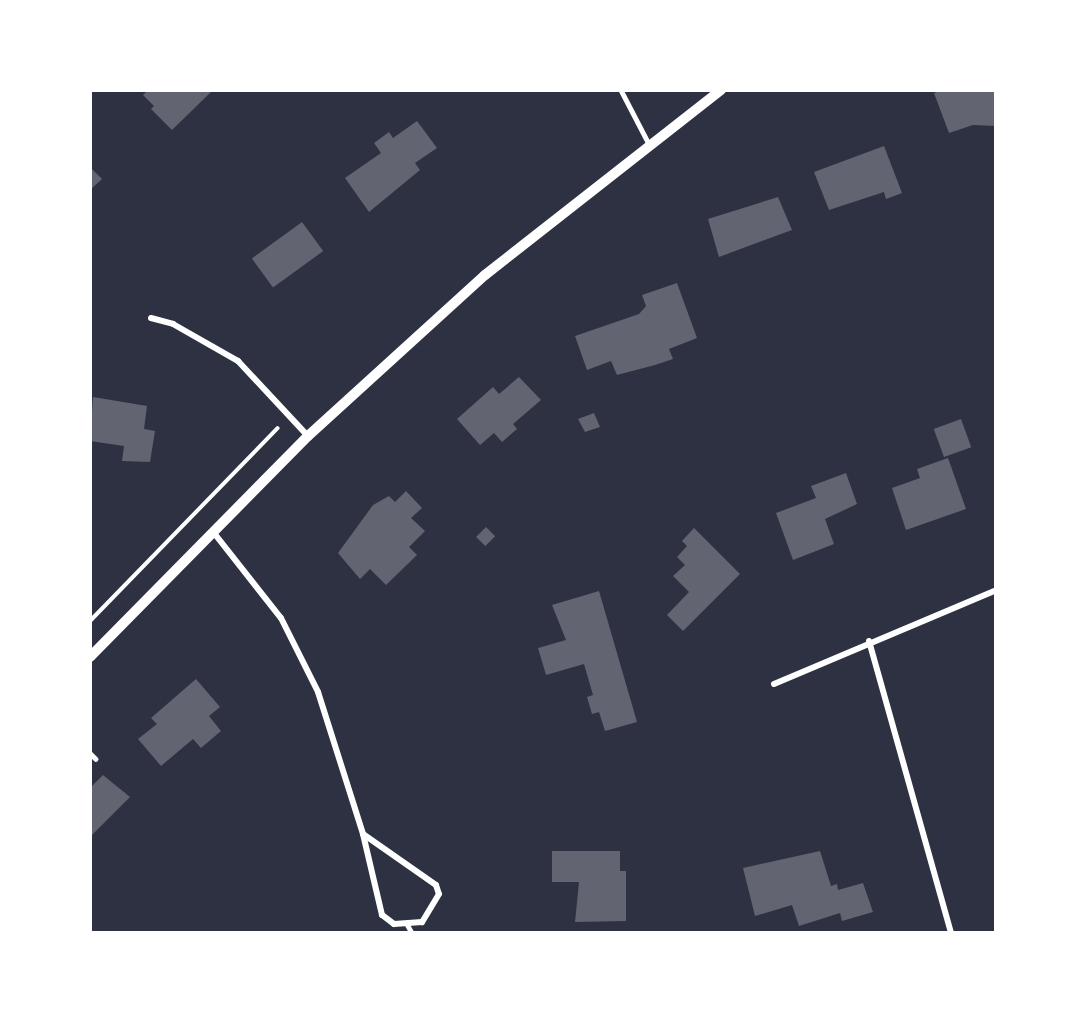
<!DOCTYPE html>
<html>
<head>
<meta charset="utf-8">
<style>
  body { margin:0 }
  #map { position:relative; width:1086px; height:1023px; overflow:hidden; background:#2d3142; font-family:"DM Sans",sans-serif }
  div>[style] { position:absolute }
  .building>* { inset:0; background:#626471; transform-origin:0 0 }
  .path>* { height:4px; margin:-2px; padding:0 2px; transform-origin:2px; border-radius:2px; background:#fff }
  .service>* { height:4.5px; margin:-2.25px; padding:0 2.25px; transform-origin:2.25px; border-radius:2.25px; background:#fff }
  .minor>* { height:6px; margin:-3px; padding:0 3px; transform-origin:3px; border-radius:3px; background:#fff }
  .tertiary>* { height:10px; margin:-5px; padding:0 5px; transform-origin:5px; border-radius:5px; background:#fff }
  span { translate:-50% -50%; white-space:nowrap; text-align:center; line-height:1.15; -webkit-text-stroke:6px #fff; paint-order:stroke }
  .frame { position:absolute; inset:0; border:92px solid #fff; pointer-events:none }
</style>
</head>
<body>
<div id="map">
  <div class="building">
    <i style="clip-path:polygon(148px 90px,213px 90px,172px 130px,151px 109px,154px 106px,143px 95px)"></i>
    <i style="clip-path:polygon(944px 90px,996px 90px,996px 126px,973px 125px,949px 133px,934px 93px)"></i>
    <i style="clip-path:polygon(417px 121px,437px 148px,415px 163px,420px 170px,369px 212px,345px 178px,381px 153px,374px 143px,389px 132px,393px 138px)"></i>
    <i style="clip-path:polygon(884px 146px,902px 193px,886px 199px,884px 192px,829px 210px,814px 172px)"></i>
    <i style="clip-path:polygon(90px 167px,102px 179px,90px 190px)"></i>
    <i style="clip-path:polygon(778px 197px,792px 230px,719px 257px,708px 219px)"></i>
    <i style="left:302px;top:222px;width:36px;height:62px;rotate:54deg"></i>
    <i style="clip-path:polygon(677px 283px,697px 338px,669px 349px,673px 359px,655px 365px,617px 375px,611px 361px,587px 370px,575px 336px,639px 314px,646px 306px,642px 295px)"></i>
    <i style="clip-path:polygon(519px 377px,541px 400px,513px 424px,517px 429px,502px 442px,494px 433px,480px 445px,457px 419px,493px 387px,499px 394px)"></i>
    <i style="clip-path:polygon(93px 397px,147px 406px,144px 429px,155px 431px,150px 462px,122px 461px,124px 446px,90px 441px)"></i>
    <i style="clip-path:polygon(594px 413px,600px 427px,585px 432px,578px 419px)"></i>
    <i style="left:961px;top:419px;width:30px;height:29px;rotate:70deg"></i>
    <i style="clip-path:polygon(948px 458px,966px 509px,906px 530px,892px 488px,920px 478px,917px 469px)"></i>
    <i style="clip-path:polygon(846px 473px,857px 504px,825px 519px,834px 544px,793px 560px,776px 513px,816px 498px,811px 486px)"></i>
    <i style="clip-path:polygon(406px 491px,422px 508px,411px 518px,425px 531px,409px 547px,417px 555px,386px 585px,370px 569px,360px 579px,338px 553px,373px 505px,389px 496px,395px 502px)"></i>
    <i style="left:486px;top:527px;width:13px;height:14px;rotate:45deg"></i>
    <i style="clip-path:polygon(694px 528px,740px 574px,683px 631px,667px 615px,689px 592px,673px 576px,685px 565px,677px 557px,687px 546px,682px 541px)"></i>
    <i style="clip-path:polygon(599px 591px,637px 722px,605px 731px,599px 712px,592px 714px,587px 697px,593px 695px,584px 664px,546px 675px,538px 648px,566px 640px,552px 605px)"></i>
    <i style="clip-path:polygon(196px 679px,220px 707px,209px 716px,221px 731px,201px 748px,193px 739px,161px 766px,138px 739px,157px 724px,151px 718px)"></i>
    <i style="clip-path:polygon(103px 775px,130px 797px,90px 837px,90px 788px)"></i>
    <i style="clip-path:polygon(552px 851px,620px 851px,620px 871px,626px 871px,626px 921px,575px 922px,579px 882px,552px 882px)"></i>
    <i style="clip-path:polygon(820px 851px,831px 886px,837px 884px,838px 890px,863px 883px,873px 912px,842px 921px,840px 913px,799px 926px,792px 905px,755px 916px,743px 868px)"></i>
  </div>
  <div class="path">
    <i style="left:90px;top:621px;width:269px;rotate:-45.8deg"></i>
  </div>
  <div class="service">
    <i style="left:621px;top:90px;width:61px;rotate:62.6deg"></i>
    <i style="left:90px;top:753px;width:8px;rotate:45deg"></i>
    <i style="left:407px;top:924px;width:10px;rotate:61deg"></i>
  </div>
  <div class="minor">
    <i style="left:151px;top:318px;width:23px;rotate:15deg"></i>
    <i style="left:173px;top:324px;width:75px;rotate:29.6deg"></i>
    <i style="left:238px;top:361px;width:103px;rotate:47deg"></i>
    <i style="left:214px;top:533px;width:108px;rotate:51.8deg"></i>
    <i style="left:281px;top:618px;width:83px;rotate:63.4deg"></i>
    <i style="left:318px;top:692px;width:149px;rotate:72.4deg"></i>
    <i style="left:363px;top:834px;width:89px;rotate:34.9deg"></i>
    <i style="left:436px;top:885px;width:9px;rotate:72deg"></i>
    <i style="left:439px;top:894px;width:33px;rotate:121deg"></i>
    <i style="left:422px;top:922px;width:28px;rotate:176deg"></i>
    <i style="left:394px;top:924px;width:15px;rotate:-143deg"></i>
    <i style="left:382px;top:915px;width:83px;rotate:-103.2deg"></i>
    <i style="left:869px;top:641px;width:303px;rotate:74.3deg"></i>
    <i style="left:774px;top:684px;width:241px;rotate:-22.9deg"></i>
  </div>
  <div class="tertiary">
    <i style="left:90px;top:657px;width:310px;rotate:-45.4deg"></i>
    <i style="left:308px;top:436px;width:239px;rotate:-42.3deg"></i>
    <i style="left:485px;top:275px;width:300px;rotate:-38.1deg"></i>
  </div>
  <div class="frame"></div>
</div>
</body>
</html>
